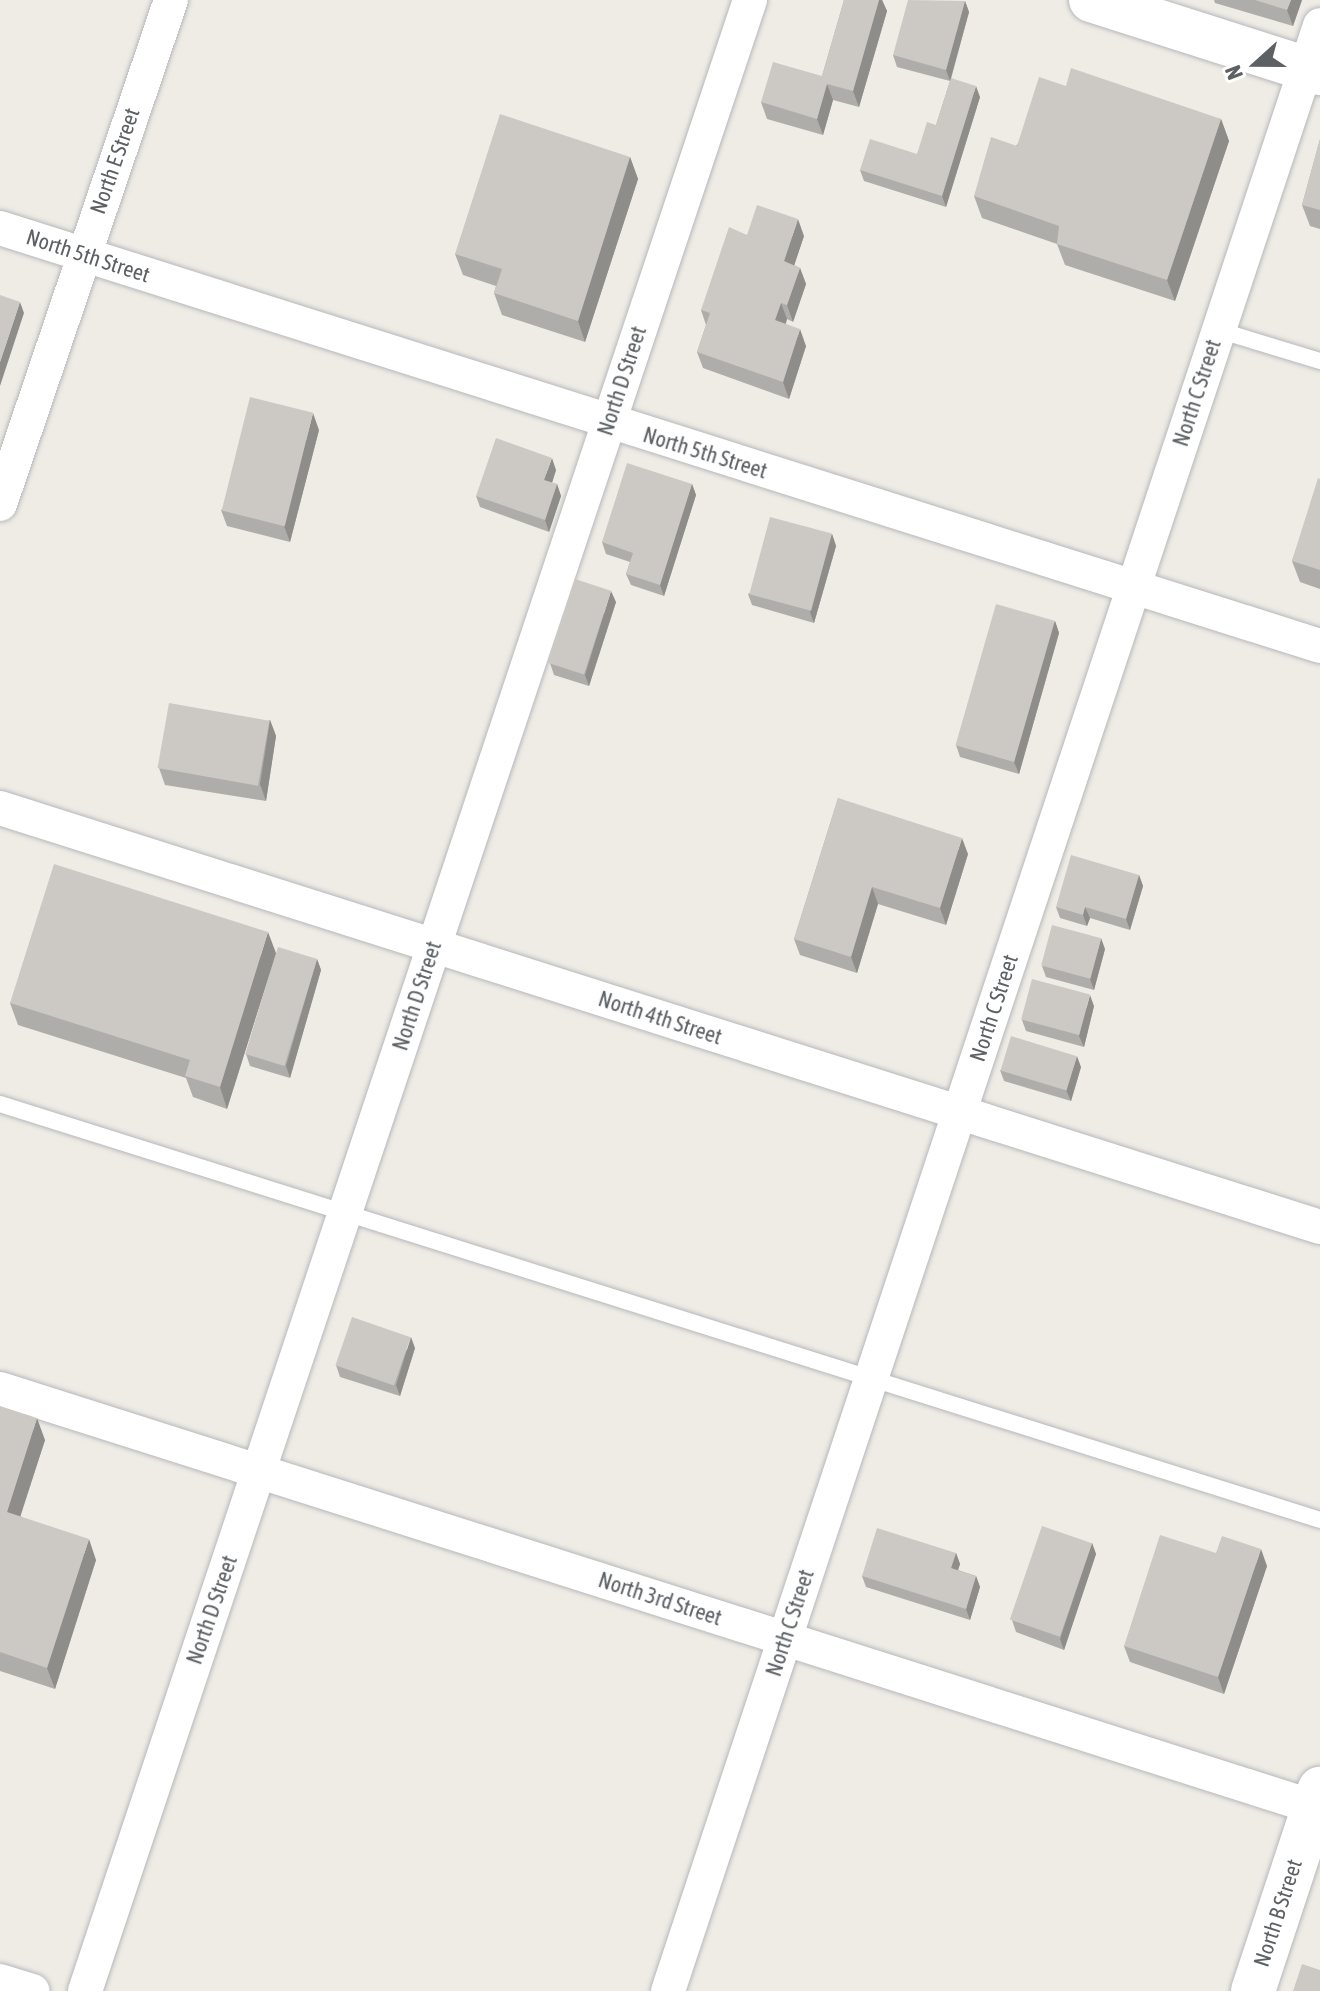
<!DOCTYPE html>
<html>
<head>
<meta charset="utf-8">
<style>
  body { margin:0 }
  #map { position:relative; width:1320px; height:1991px; overflow:hidden; background:#eeece5; font-family:"Asap Condensed",sans-serif }
  div>[style] { position:absolute }
  .roads { filter:drop-shadow(0 0 2px #b6b8bb) drop-shadow(0 0 2px #b6b8bb) }
  .lane>* { height:16px; margin:-8px; padding:0 8px; transform-origin:8px; border-radius:8px; background:#fff }
  .street>* { height:34px; margin:-17px; padding:0 17px; transform-origin:17px; border-radius:17px; background:#fff }
  .secondary>* { height:44px; margin:-22px; padding:0 22px; transform-origin:22px; border-radius:22px; background:#fff }
  .wall>* { inset:0; background:#afada9 }
  .shaded-wall>* { inset:0; background:#8f8d89 }
  .building>* { inset:0; background:#ccc9c4; transform-origin:0 0 }
  span { translate:-50% -50%; white-space:nowrap; text-align:center; line-height:1.15; -webkit-text-stroke:6px #fff; paint-order:stroke }
  .street-label { font-size:22px; color:#5d6164 }
  .north { position:absolute; left:1216px; top:24px; width:80px; height:80px; -webkit-text-stroke:6px #fff; paint-order:stroke; rotate:249deg; font-size:22px; font-weight:700; line-height:32px; text-align:center; color:#5d6164 }
  .north::after { content:''; display:block; margin:auto; width:28px; height:36px; background:#5d6164; clip-path:polygon(50% 0,100% 100%,50% 72%,0 100%) }
</style>
</head>
<body>
<div id="map">
  <div class="roads">
    <div class="lane">
      <i style="left:1218px;top:330px;width:107px;rotate:16.9deg"></i>
      <i style="left:0;top:1104px;width:1384px;rotate:17.49deg"></i>
    </div>
    <div class="street">
      <i style="left:0;top:228px;width:1385px;rotate:17.57deg"></i>
      <i style="left:0;top:504px;width:532px;rotate:-71.26deg"></i>
      <i style="left:0;top:808px;width:1385px;rotate:17.61deg"></i>
      <i style="left:0;top:1389px;width:1379px;rotate:17.65deg"></i>
      <i style="left:0;top:1981px;width:34px;rotate:17deg"></i>
      <i style="left:85px;top:1991px;width:2099px;rotate:-71.53deg"></i>
      <i style="left:668px;top:1991px;width:2071px;rotate:-71.65deg"></i>
    </div>
    <div class="secondary">
      <i style="left:1091px;top:0;width:240px;rotate:17.7deg"></i>
      <i style="left:1253px;top:1991px;width:213px;rotate:-71.7deg"></i>
    </div>
  </div>
  <div class="wall">
    <i style="clip-path:polygon(844px 0,882px 0,887px 11px,859px 107px,833px 100px,823px 135px,767px 119px,761px 102px,822px 76px)"></i>
    <i style="clip-path:polygon(1214px 0,1302px 0,1293px 26px,1215px 3px)"></i>
    <i style="clip-path:polygon(965px 1px,969px 12px,951px 79px,980px 97px,946px 207px,864px 181px,860px 170px,917px 154px,936px 125px,950px 81px,897px 67px,893px 55px)"></i>
    <i style="clip-path:polygon(1066px 86px,1221px 119px,1229px 141px,1175px 301px,1065px 265px,1057px 244px,982px 218px,974px 196px)"></i>
    <i style="clip-path:polygon(1320px 139px,1320px 229px,1310px 226px,1302px 205px)"></i>
    <i style="clip-path:polygon(630px 157px,638px 179px,585px 342px,502px 315px,494px 293px,496px 286px,463px 275px,455px 254px)"></i>
    <i style="clip-path:polygon(747px 235px,804px 236px,794px 265px,800px 268px,806px 284px,793px 322px,787px 319px,786px 324px,806px 346px,789px 399px,703px 368px,697px 352px,706px 325px,701px 310px)"></i>
    <i style="clip-path:polygon(319px 430px,290px 542px,227px 526px,221px 510px)"></i>
    <i style="clip-path:polygon(556px 470px,552px 483px,557px 484px,561px 496px,549px 532px,480px 507px,476px 496px)"></i>
    <i style="clip-path:polygon(1320px 479px,1320px 589px,1300px 582px,1292px 561px)"></i>
    <i style="clip-path:polygon(692px 484px,696px 495px,664px 596px,631px 585px,626px 574px,630px 562px,606px 554px,602px 542px)"></i>
    <i style="clip-path:polygon(832px 534px,836px 546px,814px 623px,752px 605px,748px 594px)"></i>
    <i style="clip-path:polygon(616px 602px,589px 686px,554px 675px,550px 663px)"></i>
    <i style="clip-path:polygon(1055px 621px,1059px 633px,1019px 774px,960px 757px,956px 745px)"></i>
    <i style="clip-path:polygon(270px 720px,276px 736px,266px 801px,165px 785px,159px 768px)"></i>
    <i style="clip-path:polygon(838px 798px,968px 854px,946px 925px,878px 904px,857px 973px,800px 955px,794px 939px)"></i>
    <i style="clip-path:polygon(1139px 875px,1143px 886px,1130px 930px,1090px 918px,1087px 926px,1060px 918px,1056px 907px)"></i>
    <i style="clip-path:polygon(1105px 949px,1094px 990px,1046px 977px,1042px 966px)"></i>
    <i style="clip-path:polygon(276px 953px,317px 959px,321px 970px,290px 1078px,250px 1066px,246px 1054px,273px 963px,227px 1109px,193px 1097px,186px 1078px,18px 1025px,10px 1003px)"></i>
    <i style="clip-path:polygon(1094px 1006px,1084px 1047px,1026px 1031px,1022px 1020px)"></i>
    <i style="clip-path:polygon(1081px 1067px,1071px 1101px,1004px 1081px,1000px 1070px)"></i>
    <i style="clip-path:polygon(415px 1348px,400px 1396px,340px 1377px,336px 1365px)"></i>
    <i style="clip-path:polygon(0 1406px,45px 1440px,20px 1516px,96px 1560px,55px 1689px,0 1671px)"></i>
    <i style="clip-path:polygon(1092px 1543px,1096px 1554px,1064px 1650px,1016px 1632px,1012px 1620px)"></i>
    <i style="clip-path:polygon(956px 1553px,960px 1564px,958px 1570px,976px 1576px,980px 1587px,970px 1620px,866px 1587px,862px 1576px)"></i>
    <i style="clip-path:polygon(1216px 1553px,1267px 1566px,1224px 1694px,1130px 1662px,1124px 1646px)"></i>
  </div>
  <div class="shaded-wall">
    <i style="clip-path:polygon(879px 0,882px 0,887px 11px,859px 107px,853px 91px)"></i>
    <i style="clip-path:polygon(1291px 0,1302px 0,1293px 26px,1287px 10px)"></i>
    <i style="clip-path:polygon(965px 1px,969px 12px,950px 81px,946px 70px)"></i>
    <i style="clip-path:polygon(827px 84px,833px 100px,823px 135px,817px 119px)"></i>
    <i style="clip-path:polygon(976px 86px,980px 97px,946px 207px,942px 196px)"></i>
    <i style="clip-path:polygon(1221px 119px,1229px 141px,1175px 301px,1167px 280px)"></i>
    <i style="clip-path:polygon(630px 157px,638px 179px,585px 342px,578px 321px)"></i>
    <i style="clip-path:polygon(798px 219px,804px 236px,790px 278px,784px 261px)"></i>
    <i style="clip-path:polygon(800px 268px,806px 284px,793px 322px,787px 305px)"></i>
    <i style="clip-path:polygon(20px 302px,24px 313px,0 386px,0 362px)"></i>
    <i style="clip-path:polygon(781px 303px,787px 319px,781px 336px,775px 320px)"></i>
    <i style="clip-path:polygon(800px 329px,806px 346px,789px 399px,783px 382px)"></i>
    <i style="clip-path:polygon(313px 413px,319px 430px,290px 542px,284px 526px)"></i>
    <i style="clip-path:polygon(552px 458px,556px 470px,549px 492px,544px 480px)"></i>
    <i style="clip-path:polygon(557px 484px,561px 496px,549px 532px,545px 520px)"></i>
    <i style="clip-path:polygon(692px 484px,696px 495px,664px 596px,660px 585px)"></i>
    <i style="clip-path:polygon(832px 534px,836px 546px,814px 623px,810px 612px)"></i>
    <i style="clip-path:polygon(611px 591px,616px 602px,589px 686px,585px 675px)"></i>
    <i style="clip-path:polygon(1055px 621px,1059px 633px,1019px 774px,1014px 762px)"></i>
    <i style="clip-path:polygon(270px 720px,276px 736px,266px 801px,260px 784px)"></i>
    <i style="clip-path:polygon(962px 838px,968px 854px,946px 925px,940px 908px)"></i>
    <i style="clip-path:polygon(1139px 875px,1143px 886px,1130px 930px,1126px 919px)"></i>
    <i style="clip-path:polygon(872px 887px,878px 904px,857px 973px,851px 957px)"></i>
    <i style="clip-path:polygon(1085px 907px,1090px 918px,1087px 926px,1083px 915px)"></i>
    <i style="clip-path:polygon(268px 932px,276px 953px,227px 1109px,220px 1087px)"></i>
    <i style="clip-path:polygon(1101px 938px,1105px 949px,1094px 990px,1090px 979px)"></i>
    <i style="clip-path:polygon(317px 959px,321px 970px,290px 1078px,286px 1066px)"></i>
    <i style="clip-path:polygon(1090px 995px,1094px 1006px,1084px 1047px,1079px 1036px)"></i>
    <i style="clip-path:polygon(1077px 1056px,1081px 1067px,1071px 1101px,1066px 1090px)"></i>
    <i style="clip-path:polygon(411px 1337px,415px 1348px,400px 1396px,396px 1385px)"></i>
    <i style="clip-path:polygon(37px 1418px,45px 1440px,15px 1533px,7px 1512px)"></i>
    <i style="clip-path:polygon(89px 1539px,96px 1560px,55px 1689px,47px 1668px)"></i>
    <i style="clip-path:polygon(1092px 1543px,1096px 1554px,1064px 1650px,1060px 1639px)"></i>
    <i style="clip-path:polygon(1261px 1549px,1267px 1566px,1224px 1694px,1218px 1677px)"></i>
    <i style="clip-path:polygon(956px 1553px,960px 1564px,955px 1579px,951px 1568px)"></i>
    <i style="clip-path:polygon(976px 1576px,980px 1587px,970px 1620px,966px 1609px)"></i>
  </div>
  <div class="building">
    <i style="clip-path:polygon(844px 0,879px 0,853px 91px,827px 84px,817px 119px,761px 102px,773px 62px,822px 76px)"></i>
    <i style="clip-path:polygon(908px 0,965px 1px,946px 70px,893px 55px)"></i>
    <i style="clip-path:polygon(1255px 0,1291px 0,1287px 10px)"></i>
    <i style="clip-path:polygon(1071px 68px,1221px 119px,1167px 280px,1057px 244px,1059px 226px,974px 196px,991px 137px,1017px 146px,1039px 77px,1066px 86px)"></i>
    <i style="clip-path:polygon(951px 78px,976px 86px,942px 196px,860px 170px,870px 139px,917px 154px,927px 122px,936px 125px)"></i>
    <i style="clip-path:polygon(500px 114px,630px 157px,578px 321px,494px 293px,502px 269px,455px 254px)"></i>
    <i style="clip-path:polygon(1320px 139px,1320px 210px,1302px 205px)"></i>
    <i style="clip-path:polygon(757px 205px,798px 219px,784px 261px,800px 268px,787px 305px,781px 303px,775px 320px,800px 329px,783px 382px,697px 352px,710px 313px,701px 310px,729px 227px,747px 235px)"></i>
    <i style="clip-path:polygon(0 295px,20px 302px,0 362px)"></i>
    <i style="left:250px;top:397px;width:65px;height:117px;rotate:14deg"></i>
    <i style="clip-path:polygon(496px 438px,552px 458px,544px 480px,557px 484px,545px 520px,476px 496px)"></i>
    <i style="clip-path:polygon(627px 463px,692px 484px,660px 585px,626px 574px,633px 553px,602px 542px)"></i>
    <i style="clip-path:polygon(1318px 478px,1320px 479px,1320px 570px,1292px 561px)"></i>
    <i style="left:770px;top:517px;width:64px;height:80px;rotate:15deg"></i>
    <i style="left:575px;top:579px;width:38px;height:88px;rotate:18deg"></i>
    <i style="left:996px;top:604px;width:61px;height:147px;rotate:16deg"></i>
    <i style="left:169px;top:703px;width:102px;height:66px;rotate:10deg"></i>
    <i style="clip-path:polygon(838px 798px,962px 838px,940px 908px,872px 887px,851px 957px,794px 939px)"></i>
    <i style="clip-path:polygon(1071px 855px,1139px 875px,1126px 919px,1085px 907px,1083px 915px,1056px 907px)"></i>
    <i style="clip-path:polygon(54px 864px,268px 932px,220px 1087px,185px 1076px,190px 1060px,10px 1003px)"></i>
    <i style="left:1052px;top:925px;width:51px;height:42px;rotate:15deg"></i>
    <i style="left:278px;top:947px;width:41px;height:112px;rotate:17deg"></i>
    <i style="left:1032px;top:979px;width:60px;height:42px;rotate:15deg"></i>
    <i style="left:1011px;top:1036px;width:69px;height:36px;rotate:17deg"></i>
    <i style="left:352px;top:1317px;width:62px;height:51px;rotate:19deg"></i>
    <i style="clip-path:polygon(0 1406px,37px 1418px,7px 1512px,89px 1539px,47px 1668px,0 1652px)"></i>
    <i style="left:1042px;top:1526px;width:53px;height:99px;rotate:19deg"></i>
    <i style="clip-path:polygon(877px 1528px,956px 1553px,951px 1568px,976px 1576px,966px 1609px,862px 1576px)"></i>
    <i style="clip-path:polygon(1160px 1535px,1216px 1553px,1222px 1536px,1261px 1549px,1218px 1677px,1124px 1646px)"></i>
    <i style="clip-path:polygon(1302px 1964px,1320px 1970px,1320px 1991px,1293px 1991px)"></i>
  </div>
  <div class="street-label">
    <span style="left:115px;top:161px;rotate:-71deg">North E Street</span>
    <span style="left:88px;top:256px;rotate:18deg">North 5th Street</span>
    <span style="left:622px;top:381px;rotate:-72deg">North D Street</span>
    <span style="left:1197px;top:393px;rotate:-72deg">North C Street</span>
    <span style="left:705px;top:453px;rotate:17deg">North 5th Street</span>
    <span style="left:417px;top:996px;rotate:-72deg">North D Street</span>
    <span style="left:994px;top:1008px;rotate:-72deg">North C Street</span>
    <span style="left:660px;top:1018px;rotate:18deg">North 4th Street</span>
    <span style="left:660px;top:1599px;rotate:18deg">North 3rd Street</span>
    <span style="left:212px;top:1610px;rotate:-71deg">North D Street</span>
    <span style="left:790px;top:1623px;rotate:-72deg">North C Street</span>
    <span style="left:1278px;top:1913px;rotate:-72deg">North B Street</span>
  </div>
  <div class="north">N</div>
</div>
</body>
</html>
